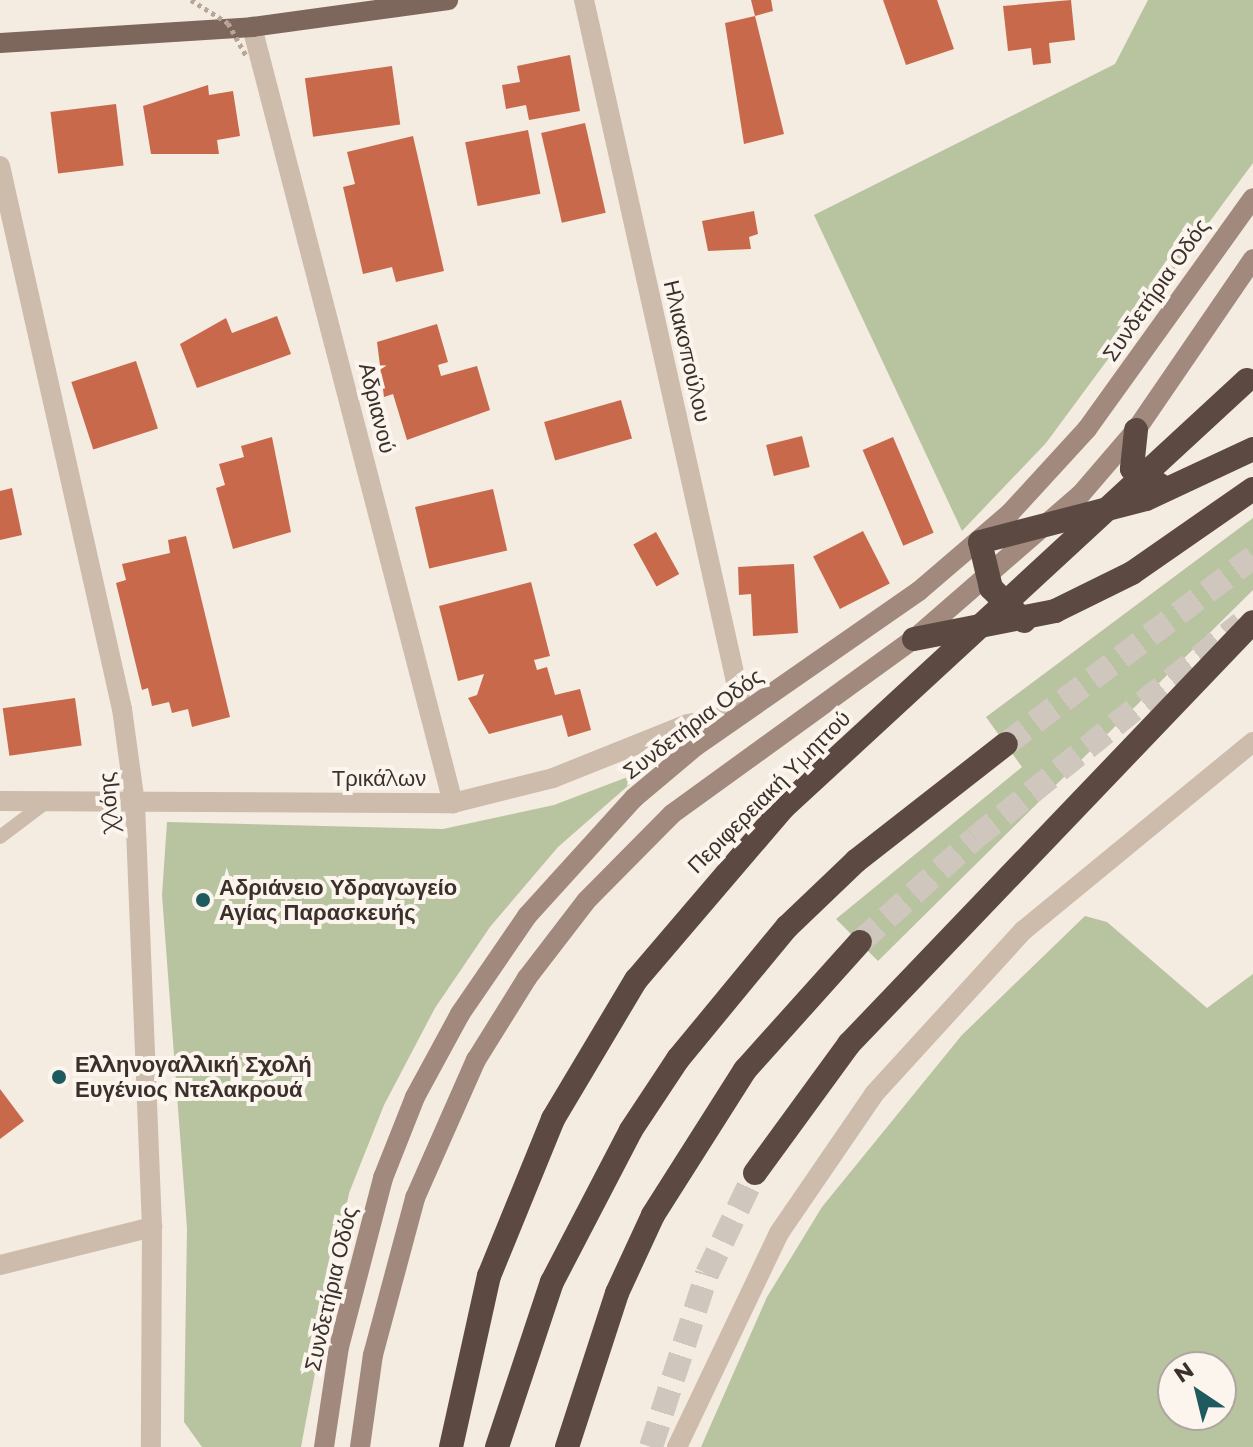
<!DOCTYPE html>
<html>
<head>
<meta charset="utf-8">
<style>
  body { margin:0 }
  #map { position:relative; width:1253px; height:1447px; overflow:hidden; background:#f4ebe1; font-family:Montserrat,sans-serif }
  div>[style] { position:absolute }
  .green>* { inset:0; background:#b8c4a0 }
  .building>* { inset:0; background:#c8694b; transform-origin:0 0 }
  .motorway-tunnel>* { height:24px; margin-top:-12px; transform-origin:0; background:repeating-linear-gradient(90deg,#cfc6bd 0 24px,transparent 0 36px) }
  .service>* { height:14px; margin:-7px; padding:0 7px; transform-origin:7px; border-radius:7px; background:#cdbbac }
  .minor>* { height:20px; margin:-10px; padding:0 10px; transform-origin:10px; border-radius:10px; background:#cdbbac }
  .tertiary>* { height:20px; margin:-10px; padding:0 10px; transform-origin:10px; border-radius:10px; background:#cdbbac }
  .secondary>* { height:20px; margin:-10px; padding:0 10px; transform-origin:10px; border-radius:10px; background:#a18a7d }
  .primary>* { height:20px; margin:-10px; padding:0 10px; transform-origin:10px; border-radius:10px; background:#7d675c }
  .motorway>* { height:24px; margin:-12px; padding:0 12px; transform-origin:12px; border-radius:12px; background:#5c4a42 }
  .path-bridge>* { height:5px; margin-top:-2.5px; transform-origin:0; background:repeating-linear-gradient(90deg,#b9a596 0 4px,transparent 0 8px) }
  .motorway-bridge>* { height:24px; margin:-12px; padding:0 12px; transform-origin:12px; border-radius:12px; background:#5c4a42 }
  .dots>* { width:22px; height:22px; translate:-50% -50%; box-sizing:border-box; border:4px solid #fbf5ee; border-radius:50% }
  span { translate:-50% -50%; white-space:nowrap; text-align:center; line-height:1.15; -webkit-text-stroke:8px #fbf5ee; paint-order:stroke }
  .street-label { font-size:22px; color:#3b302b }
  .poi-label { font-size:22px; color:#3b302b; font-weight:700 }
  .left { translate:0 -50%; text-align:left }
  .north { position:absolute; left:1157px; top:1351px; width:80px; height:80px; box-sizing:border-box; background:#fbf5ee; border:2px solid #aea6a0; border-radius:50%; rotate:325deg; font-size:22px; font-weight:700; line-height:32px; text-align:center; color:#3b302b }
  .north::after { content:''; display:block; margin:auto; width:28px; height:36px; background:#1f5a5e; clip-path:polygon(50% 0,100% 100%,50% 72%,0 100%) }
</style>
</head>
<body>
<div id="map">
  <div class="green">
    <i style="clip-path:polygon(1148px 0,1253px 0,1253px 163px,1046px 443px,962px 531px,814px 215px,1115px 64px)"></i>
    <i style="clip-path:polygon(1253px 518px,1253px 590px,878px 961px,836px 919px,1022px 767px,986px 717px)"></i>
    <i style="clip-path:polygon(646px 770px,558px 847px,490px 927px,435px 1008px,384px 1105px,349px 1193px,301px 1447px,202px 1447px,184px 1422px,187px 1228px,162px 895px,167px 822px,443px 829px,554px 805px)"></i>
    <i style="clip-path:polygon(evenodd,1085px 916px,1107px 922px,1207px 1008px,1253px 974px,1253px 1447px,701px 1447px,767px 1297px,822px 1207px,962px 1035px,1085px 916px,1173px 1367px,1221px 1367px,1221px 1415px,1173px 1415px,1173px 1367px)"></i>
  </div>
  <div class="building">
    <i style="clip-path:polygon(751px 0,771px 0,773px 11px,755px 16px)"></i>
    <i style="clip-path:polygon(883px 0,937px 0,954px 49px,906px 65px)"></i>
    <i style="clip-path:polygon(1071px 0,1075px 40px,1049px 43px,1051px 63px,1033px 65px,1031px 48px,1008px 51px,1003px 6px)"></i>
    <i style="clip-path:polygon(755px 16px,784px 134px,744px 144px,725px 23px)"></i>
    <i style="clip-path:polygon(570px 55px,580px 111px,529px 120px,526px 105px,506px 109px,502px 85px,520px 82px,517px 66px)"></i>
    <i style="left:392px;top:66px;width:59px;height:88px;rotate:82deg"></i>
    <i style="clip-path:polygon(208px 85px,209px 95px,233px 91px,240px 136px,217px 140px,219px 154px,151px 154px,143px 106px)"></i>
    <i style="left:116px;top:104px;width:62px;height:66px;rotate:83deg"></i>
    <i style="left:585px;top:123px;width:92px;height:45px;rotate:77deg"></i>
    <i style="left:528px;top:130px;width:65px;height:64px;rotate:79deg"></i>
    <i style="clip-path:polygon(413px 136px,444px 271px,396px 282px,392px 267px,363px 274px,343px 187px,355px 184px,347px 152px)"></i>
    <i style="clip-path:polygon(754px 211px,758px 234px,749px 237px,751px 249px,708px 251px,702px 221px)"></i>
    <i style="clip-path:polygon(277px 316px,291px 354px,197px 388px,180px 344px,226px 318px,232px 333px)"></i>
    <i style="clip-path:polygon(437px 324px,448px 362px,438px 365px,441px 376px,477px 366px,490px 410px,407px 440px,393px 394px,384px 397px,377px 342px)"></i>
    <i style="left:136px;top:361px;width:71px;height:68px;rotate:72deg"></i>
    <i style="left:621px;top:400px;width:40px;height:80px;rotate:74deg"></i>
    <i style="left:802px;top:436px;width:32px;height:37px;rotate:76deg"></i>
    <i style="clip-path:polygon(272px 437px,291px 532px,233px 549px,216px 488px,225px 485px,219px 464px,244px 457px,241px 446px)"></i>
    <i style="left:893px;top:437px;width:104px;height:33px;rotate:67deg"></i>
    <i style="clip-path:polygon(12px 488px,22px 535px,0 540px,0 491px)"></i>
    <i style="left:493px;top:489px;width:63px;height:80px;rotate:77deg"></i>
    <i style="left:863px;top:531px;width:59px;height:56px;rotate:63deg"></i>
    <i style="left:656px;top:532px;width:48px;height:26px;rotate:61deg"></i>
    <i style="clip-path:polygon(186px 536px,230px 717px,192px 727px,188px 709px,172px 713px,169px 702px,152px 706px,148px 688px,142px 690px,116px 583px,126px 580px,122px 564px,170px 553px,168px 540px)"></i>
    <i style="clip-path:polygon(794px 564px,798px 633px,753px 636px,751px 594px,739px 595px,738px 567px)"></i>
    <i style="clip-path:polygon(531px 582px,550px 656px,534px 660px,537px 670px,547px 667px,555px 695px,580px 689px,591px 730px,568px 737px,562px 715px,489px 734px,468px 698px,477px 695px,484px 674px,458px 681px,439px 606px)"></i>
    <i style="left:75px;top:698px;width:48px;height:73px;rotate:82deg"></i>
    <i style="clip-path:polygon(0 1089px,24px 1121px,0 1139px)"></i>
  </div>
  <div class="motorway-tunnel">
    <i style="left:1006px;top:744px;width:310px;rotate:-37.1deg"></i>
    <i style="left:860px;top:942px;width:155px;rotate:-42.1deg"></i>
    <i style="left:975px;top:838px;width:342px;rotate:-38.9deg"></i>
    <i style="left:651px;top:1447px;width:182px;rotate:-72.1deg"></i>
    <i style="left:707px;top:1274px;width:112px;rotate:-64.6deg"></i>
  </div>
  <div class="service">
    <i style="left:0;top:837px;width:56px;rotate:-37.1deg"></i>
  </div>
  <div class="minor">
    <i style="left:252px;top:27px;width:802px;rotate:75.48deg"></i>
    <i style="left:0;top:801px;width:453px;rotate:0.3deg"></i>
    <i style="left:453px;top:803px;width:103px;rotate:-14deg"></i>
    <i style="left:553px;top:778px;width:145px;rotate:-21.8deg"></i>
    <i style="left:688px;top:724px;width:56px;rotate:-11.3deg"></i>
    <i style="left:743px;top:713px;width:731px;rotate:-102.57deg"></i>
    <i style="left:0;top:1265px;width:157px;rotate:-14deg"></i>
    <i style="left:677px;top:1447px;width:237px;rotate:-64.5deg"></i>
    <i style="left:779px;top:1233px;width:168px;rotate:-55.6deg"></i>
    <i style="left:874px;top:1094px;width:222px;rotate:-47.6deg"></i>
    <i style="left:1024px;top:930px;width:296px;rotate:-39.4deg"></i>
  </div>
  <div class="tertiary">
    <i style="left:0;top:166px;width:557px;rotate:77.34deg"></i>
    <i style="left:122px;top:709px;width:96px;rotate:82.2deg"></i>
    <i style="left:135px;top:804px;width:423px;rotate:87.7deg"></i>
    <i style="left:152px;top:1227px;width:220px;rotate:90.3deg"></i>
  </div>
  <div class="secondary">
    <i style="left:324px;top:1447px;width:101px;rotate:-81.5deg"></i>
    <i style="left:339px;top:1347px;width:175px;rotate:-75.4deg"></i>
    <i style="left:383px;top:1178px;width:87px;rotate:-68.4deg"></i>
    <i style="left:415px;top:1097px;width:94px;rotate:-61.5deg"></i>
    <i style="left:460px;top:1014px;width:119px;rotate:-55.6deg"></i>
    <i style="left:527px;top:916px;width:159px;rotate:-47.8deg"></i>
    <i style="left:634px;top:798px;width:81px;rotate:-40deg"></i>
    <i style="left:696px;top:746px;width:272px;rotate:-34.8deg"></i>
    <i style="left:919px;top:591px;width:120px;rotate:-40.6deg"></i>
    <i style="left:1010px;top:513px;width:114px;rotate:-47.5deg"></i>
    <i style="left:1087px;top:429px;width:284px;rotate:-54.3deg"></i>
    <i style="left:360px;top:1447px;width:93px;rotate:-82deg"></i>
    <i style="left:373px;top:1355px;width:163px;rotate:-75deg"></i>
    <i style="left:415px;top:1198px;width:151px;rotate:-66.2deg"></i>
    <i style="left:476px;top:1060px;width:97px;rotate:-58.1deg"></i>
    <i style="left:527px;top:978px;width:97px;rotate:-52.5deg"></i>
    <i style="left:586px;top:901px;width:122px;rotate:-45.3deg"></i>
    <i style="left:672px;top:814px;width:299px;rotate:-35.9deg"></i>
    <i style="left:914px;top:639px;width:221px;rotate:-41deg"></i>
    <i style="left:1081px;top:494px;width:84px;rotate:-49.3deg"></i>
    <i style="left:1136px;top:430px;width:207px;rotate:-55.6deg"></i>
  </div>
  <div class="primary">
    <i style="left:0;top:43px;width:253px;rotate:-3.6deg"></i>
    <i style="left:252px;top:27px;width:198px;rotate:-7.8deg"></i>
  </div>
  <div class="motorway">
    <i style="left:1136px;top:430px;width:39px;rotate:96deg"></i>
    <i style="left:1132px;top:469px;width:32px;rotate:30deg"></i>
    <i style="left:1024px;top:621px;width:47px;rotate:-135deg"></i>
    <i style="left:991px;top:588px;width:47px;rotate:-103.4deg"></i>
    <i style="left:980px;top:542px;width:171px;rotate:-14.5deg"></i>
    <i style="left:1146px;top:499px;width:118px;rotate:-25deg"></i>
    <i style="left:914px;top:639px;width:144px;rotate:-11.2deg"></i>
    <i style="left:1055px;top:611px;width:86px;rotate:-26.3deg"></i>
    <i style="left:1132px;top:573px;width:147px;rotate:-34.8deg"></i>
    <i style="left:755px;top:1173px;width:160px;rotate:-53.9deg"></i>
    <i style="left:849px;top:1044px;width:584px;rotate:-46.25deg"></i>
    <i style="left:451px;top:1447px;width:175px;rotate:-77.5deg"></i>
    <i style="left:489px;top:1276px;width:170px;rotate:-67.8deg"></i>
    <i style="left:553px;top:1119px;width:162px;rotate:-59.2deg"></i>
    <i style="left:636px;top:980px;width:228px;rotate:-49.5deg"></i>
    <i style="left:497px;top:1447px;width:174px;rotate:-71.6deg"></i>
    <i style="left:552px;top:1282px;width:171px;rotate:-62.5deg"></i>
    <i style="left:631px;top:1130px;width:85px;rotate:-56.5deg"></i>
    <i style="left:678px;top:1059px;width:171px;rotate:-50.5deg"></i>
    <i style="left:787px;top:927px;width:95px;rotate:-43.7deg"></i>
    <i style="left:856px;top:861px;width:190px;rotate:-38deg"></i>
    <i style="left:567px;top:1447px;width:162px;rotate:-72deg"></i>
    <i style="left:617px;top:1293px;width:86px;rotate:-65.2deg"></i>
    <i style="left:653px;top:1215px;width:172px;rotate:-57.6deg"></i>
    <i style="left:745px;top:1070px;width:172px;rotate:-48.1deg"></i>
  </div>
  <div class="path-bridge">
    <i style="left:191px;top:0;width:44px;rotate:31.9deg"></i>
    <i style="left:228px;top:23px;width:39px;rotate:61deg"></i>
  </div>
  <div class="motorway-bridge">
    <i style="left:784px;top:807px;width:630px;rotate:-42.68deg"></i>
  </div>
  <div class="dots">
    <i style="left:203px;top:900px;background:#1f5a5e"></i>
    <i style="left:59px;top:1077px;background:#1f5a5e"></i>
  </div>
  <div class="street-label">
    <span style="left:1156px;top:290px;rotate:-55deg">Συνδετήρια Οδός</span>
    <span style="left:687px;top:351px;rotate:77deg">Ηλιακοπούλου</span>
    <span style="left:377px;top:408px;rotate:76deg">Αδριανού</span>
    <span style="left:693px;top:724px;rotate:-37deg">Συνδετήρια Οδός</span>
    <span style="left:379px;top:779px">Τρικάλων</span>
    <span style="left:769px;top:792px;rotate:-45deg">Περιφερειακή Υμηττού</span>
    <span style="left:109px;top:802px;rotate:-95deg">Χλόης</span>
    <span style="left:331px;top:1289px;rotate:-77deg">Συνδετήρια Οδός</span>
  </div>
  <div class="poi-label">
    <span class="left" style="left:219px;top:900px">Αδριάνειο Υδραγωγείο<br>Αγίας Παρασκευής</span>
    <span class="left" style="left:75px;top:1077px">Ελληνογαλλική Σχολή<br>Ευγένιος Ντελακρουά</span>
  </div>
  <div class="north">N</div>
</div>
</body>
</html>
